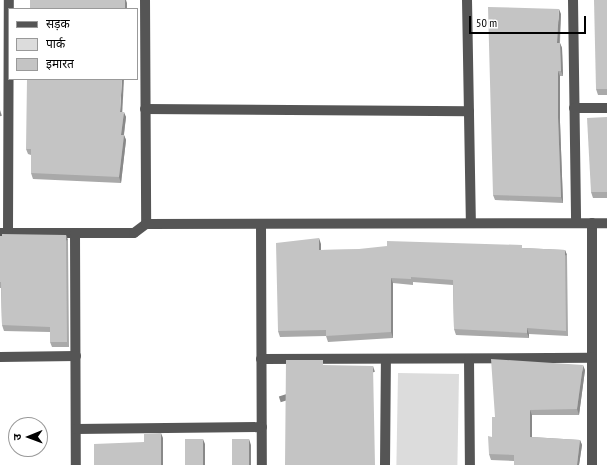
<!DOCTYPE html>
<html>
<head>
<meta charset="utf-8">
<style>
  body { margin:0 }
  #map { position:relative; width:607px; height:465px; overflow:hidden; background:#fff; font-family:"PT Sans Narrow","Noto Sans Devanagari",sans-serif }
  div>[style] { position:absolute }
  .green>* { inset:0; background:#dcdcdc; transform-origin:0 0 }
  .minor>* { height:10px; margin:-5px; padding:0 5px; transform-origin:5px; border-radius:5px; background:#555 }
  .wall>* { inset:0; background:#a9a9a9 }
  .shaded-wall>* { inset:0; background:#898989; transform-origin:0 0 }
  .building>* { inset:0; background:#c4c4c4; transform-origin:0 0 }
  span { translate:-50% -50%; white-space:nowrap; text-align:center; line-height:1.15; -webkit-text-stroke:4px #fff; paint-order:stroke }
  .legend { position:absolute; left:8px; top:8px; width:130px; height:72px; box-sizing:border-box; background:#fff; border:1px solid #999; margin:0; padding:5px 7px; list-style:none; font-size:12px; color:#000 }
  .legend li { display:flex; align-items:center; gap:8px; height:20px }
  .legend b { width:20px; border:1px solid #999 }
  .north { position:absolute; left:8px; top:417px; width:40px; height:40px; box-sizing:border-box; background:#fff; border:1px solid #999; border-radius:50%; rotate:269deg; font-size:11px; font-weight:700; line-height:16px; text-align:center; color:#000 }
  .north::after { content:''; display:block; margin:auto; width:14px; height:18px; background:#000; clip-path:polygon(50% 0,100% 100%,50% 72%,0 100%) }
  .scale { position:absolute; left:469px; top:16px; width:117px; height:18px; box-sizing:border-box; border:2px solid #000; border-top:0; padding-left:5px; font-size:12px; line-height:14px; white-space:nowrap; color:#000; -webkit-text-stroke:3px #fff; paint-order:stroke }
</style>
</head>
<body>
<div id="map">
  <div class="green">
    <i style="left:398px;top:373px;width:61px;height:92px;rotate:1deg"></i>
  </div>
  <div class="minor">
    <i style="left:145px;top:0;width:224px;rotate:89.7deg"></i>
    <i style="left:467px;top:0;width:223px;rotate:89deg"></i>
    <i style="left:573px;top:0;width:223px;rotate:89.2deg"></i>
    <i style="left:574px;top:108px;width:33px"></i>
    <i style="left:145px;top:109px;width:324px;rotate:0.4deg"></i>
    <i style="left:592px;top:223px;width:242px;rotate:90deg"></i>
    <i style="left:261px;top:224px;width:241px;rotate:89.8deg"></i>
    <i style="left:0;top:233px;width:134px"></i>
    <i style="left:134px;top:233px;width:15px;rotate:-37deg"></i>
    <i style="left:146px;top:224px;width:461px;rotate:-0.1deg"></i>
    <i style="left:8px;top:233px;width:233px;rotate:-89.8deg"></i>
    <i style="left:75px;top:233px;width:232px;rotate:89.8deg"></i>
    <i style="left:0;top:357px;width:76px;rotate:-0.8deg"></i>
    <i style="left:261px;top:359px;width:331px;rotate:-0.2deg"></i>
    <i style="left:469px;top:359px;width:106px;rotate:89.5deg"></i>
    <i style="left:76px;top:429px;width:186px;rotate:-0.6deg"></i>
    <i style="left:385px;top:465px;width:106px;rotate:-89.5deg"></i>
  </div>
  <div class="wall">
    <i style="clip-path:polygon(607px 0,607px 95px,598px 95px,596px 89px)"></i>
    <i style="clip-path:polygon(561px 14px,560px 43px,562px 48px,563px 76px,560px 76px,560px 122px,563px 203px,495px 200px,493px 195px)"></i>
    <i style="clip-path:polygon(122px 112px,126px 117px,124px 135px,126px 140px,121px 183px,33px 179px,31px 173px,31px 155px,28px 154px,26px 149px)"></i>
    <i style="clip-path:polygon(607px 117px,607px 198px,593px 198px,591px 192px)"></i>
    <i style="clip-path:polygon(66px 235px,68px 240px,69px 347px,52px 347px,50px 342px,50px 332px,4px 331px,2px 325px,1px 288px,0 288px,0 236px)"></i>
    <i style="clip-path:polygon(321px 244px,321px 250px,523px 248px,565px 250px,567px 255px,568px 336px,529px 334px,529px 338px,456px 335px,454px 329px,453px 285px,413px 282px,413px 285px,393px 283px,393px 338px,328px 342px,326px 336px,280px 337px,278px 331px)"></i>
    <i style="clip-path:polygon(585px 370px,579px 415px,532px 415px,532px 437px,580px 440px,582px 445px,579px 465px,514px 465px,514px 461px,491px 460px,489px 454px,492px 437px)"></i>
  </div>
  <div class="shaded-wall">
    <i style="clip-path:polygon(125px 0,126px 0,127px 3px,127px 9px,124px 9px)"></i>
    <i style="clip-path:polygon(559px 9px,561px 14px,559px 48px,557px 43px)"></i>
    <i style="clip-path:polygon(560px 43px,562px 48px,563px 76px,561px 71px)"></i>
    <i style="clip-path:polygon(558px 71px,560px 76px,560px 122px,563px 203px,561px 197px,558px 117px)"></i>
    <i style="clip-path:polygon(122px 79px,124px 79px,122px 117px,120px 112px)"></i>
    <i style="left:0;top:110px;width:6px;height:103px;rotate:72deg"></i>
    <i style="clip-path:polygon(124px 112px,126px 117px,123px 140px,121px 135px)"></i>
    <i style="clip-path:polygon(124px 135px,126px 140px,121px 183px,119px 177px)"></i>
    <i style="left:66px;top:235px;width:5px;height:107px;rotate:68deg"></i>
    <i style="clip-path:polygon(319px 238px,321px 244px,321px 256px,319px 250px)"></i>
    <i style="left:565px;top:250px;width:5px;height:81px;rotate:68deg"></i>
    <i style="clip-path:polygon(391px 278px,393px 283px,393px 338px,391px 332px)"></i>
    <i style="clip-path:polygon(527px 328px,529px 334px,529px 338px,527px 333px)"></i>
    <i style="clip-path:polygon(583px 365px,585px 370px,579px 415px,577px 409px)"></i>
    <i style="left:373px;top:366px;width:6px;height:99px;rotate:72deg"></i>
    <i style="clip-path:polygon(530px 410px,532px 415px,532px 442px,530px 437px)"></i>
    <i style="clip-path:polygon(161px 433px,163px 438px,163px 465px,161px 465px)"></i>
    <i style="clip-path:polygon(203px 439px,205px 444px,205px 465px,203px 465px)"></i>
    <i style="clip-path:polygon(249px 439px,251px 445px,251px 465px,249px 465px)"></i>
    <i style="clip-path:polygon(580px 440px,582px 445px,579px 465px,577px 465px)"></i>
  </div>
  <div class="building">
    <i style="left:30px;top:0;width:95px;height:9px"></i>
    <i style="clip-path:polygon(594px 0,607px 0,607px 89px,596px 89px)"></i>
    <i style="clip-path:polygon(488px 7px,559px 9px,557px 43px,560px 43px,561px 71px,558px 71px,558px 117px,561px 197px,493px 195px)"></i>
    <i style="clip-path:polygon(27px 79px,122px 79px,120px 112px,124px 112px,121px 135px,124px 135px,119px 177px,31px 173px,31px 149px,26px 149px)"></i>
    <i style="clip-path:polygon(607px 117px,607px 192px,591px 192px,587px 118px)"></i>
    <i style="clip-path:polygon(2px 234px,66px 235px,67px 342px,50px 342px,50px 327px,2px 325px,1px 282px,0 282px,0 236px,2px 236px)"></i>
    <i style="clip-path:polygon(319px 238px,319px 250px,359px 249px,387px 246px,387px 241px,522px 245px,522px 248px,565px 250px,566px 331px,527px 328px,527px 333px,454px 329px,453px 280px,411px 277px,411px 279px,391px 278px,391px 332px,326px 336px,326px 330px,278px 331px,276px 243px)"></i>
    <i style="clip-path:polygon(491px 359px,583px 365px,577px 409px,530px 410px,530px 437px,580px 440px,577px 465px,514px 465px,514px 455px,489px 454px,488px 436px,492px 437px,492px 417px,495px 417px)"></i>
    <i style="clip-path:polygon(286px 360px,323px 360px,323px 365px,373px 366px,375px 465px,285px 465px)"></i>
    <i style="clip-path:polygon(161px 433px,161px 465px,94px 465px,94px 444px,144px 442px,144px 434px)"></i>
    <i style="left:203px;top:439px;width:26px;height:18px;rotate:90deg"></i>
    <i style="left:249px;top:439px;width:26px;height:17px;rotate:90deg"></i>
  </div>
  <ul class="legend">
  <li><b style="height:5px;background:#555"></b>सड़क</li>
  <li><b style="height:11px;background:#dcdcdc"></b>पार्क</li>
  <li><b style="height:11px;background:#c4c4c4"></b>इमारत</li>
  </ul>
  <div class="north">उ</div>
  <div class="scale">50 m</div>
</div>
</body>
</html>
